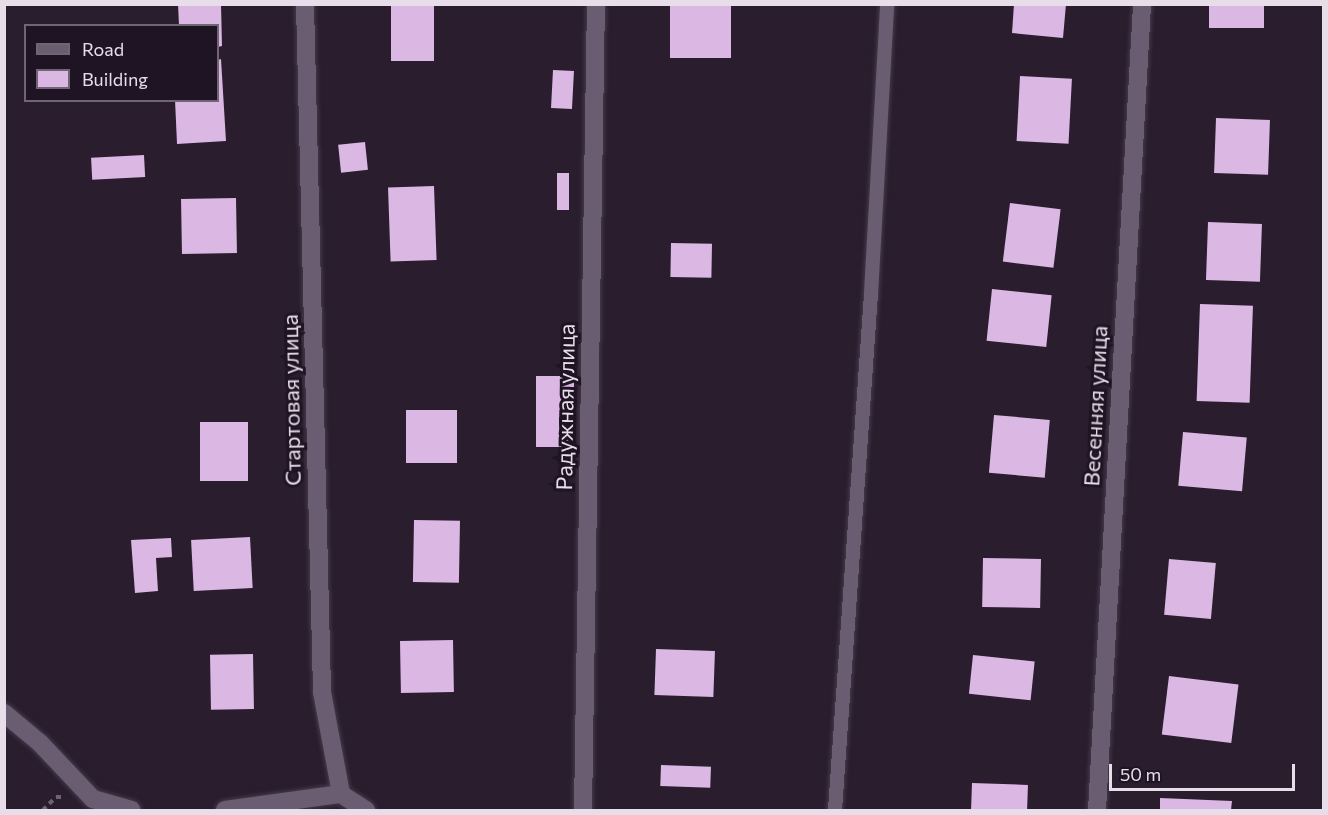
<!DOCTYPE html>
<html>
<head>
<meta charset="utf-8">
<style>
  body { margin:0 }
  #map { position:relative; width:1328px; height:815px; overflow:hidden; background:#291d2e; font-family:Commissioner,sans-serif }
  div>[style] { position:absolute }
  .building>* { inset:0; background:#dbb7e3; transform-origin:0 0 }
  .path>* { height:4px; margin-top:-2px; transform-origin:0; background:repeating-linear-gradient(90deg,#6e6373 0 4.5px,transparent 0 9px) }
  .roads { filter:drop-shadow(0 0 2px #453b49) drop-shadow(0 0 2px #453b49) }
  .lane>* { height:14px; margin:-7px; padding:0 7px; transform-origin:7px; border-radius:7px; background:#6b5d71 }
  .street>* { height:18px; margin:-9px; padding:0 9px; transform-origin:9px; border-radius:9px; background:#6b5d71 }
  span { translate:-50% -50%; white-space:nowrap; text-align:center; line-height:1.15; -webkit-text-stroke:6px #1f1424; paint-order:stroke }
  .street-label { font-size:22px; color:#e7deea }
  .frame { position:absolute; inset:0; border:6px solid #e7deea; pointer-events:none }
  .legend { position:absolute; left:24px; top:24px; width:195px; height:78px; box-sizing:border-box; background:#1f1424; border:2px solid #6f6573; margin:0; padding:8px 10px; list-style:none; font-size:18px; color:#e7deea }
  .legend li { display:flex; align-items:center; gap:12px; height:30px }
  .legend b { width:30px; border:2px solid #6f6573 }
  .scale { position:absolute; left:1109px; top:764px; width:186px; height:27px; box-sizing:border-box; border:3px solid #e7deea; border-top:0; padding-left:8px; font-size:18px; line-height:21px; white-space:nowrap; color:#e7deea; -webkit-text-stroke:4px #1f1424; paint-order:stroke }
</style>
</head>
<body>
<div id="map">
  <div class="building">
    <i style="clip-path:polygon(178px 4px,221px 4px,222px 46px,218px 47px,218px 26px,179px 26px)"></i>
    <i style="left:391px;top:4px;width:43px;height:57px"></i>
    <i style="left:670px;top:4px;width:61px;height:54px"></i>
    <i style="clip-path:polygon(1014px 4px,1066px 4px,1063px 38px,1012px 33px)"></i>
    <i style="left:1209px;top:4px;width:55px;height:24px"></i>
    <i style="clip-path:polygon(221px 59px,226px 141px,177px 144px,175px 100px,218px 100px,218px 60px)"></i>
    <i style="left:553px;top:70px;width:21px;height:38px;rotate:3deg"></i>
    <i style="left:1020px;top:76px;width:52px;height:65px;rotate:3deg"></i>
    <i style="left:1216px;top:118px;width:54px;height:55px;rotate:2deg"></i>
    <i style="left:365px;top:142px;width:28px;height:27px;rotate:84deg"></i>
    <i style="left:144px;top:155px;width:22px;height:53px;rotate:87deg"></i>
    <i style="left:557px;top:173px;width:12px;height:37px"></i>
    <i style="left:434px;top:186px;width:74px;height:46px;rotate:88deg"></i>
    <i style="left:236px;top:198px;width:55px;height:55px;rotate:89deg"></i>
    <i style="left:1010px;top:203px;width:51px;height:59px;rotate:7deg"></i>
    <i style="left:1208px;top:222px;width:54px;height:58px;rotate:2deg"></i>
    <i style="left:671px;top:243px;width:41px;height:34px;rotate:1deg"></i>
    <i style="left:992px;top:289px;width:60px;height:52px;rotate:6deg"></i>
    <i style="left:1200px;top:304px;width:53px;height:97px;rotate:2deg"></i>
    <i style="left:536px;top:376px;width:38px;height:71px"></i>
    <i style="left:457px;top:410px;width:53px;height:51px;rotate:90deg"></i>
    <i style="left:994px;top:415px;width:56px;height:58px;rotate:5deg"></i>
    <i style="left:200px;top:422px;width:48px;height:59px"></i>
    <i style="left:1183px;top:432px;width:64px;height:54px;rotate:5deg"></i>
    <i style="left:414px;top:520px;width:46px;height:62px;rotate:1deg"></i>
    <i style="left:250px;top:537px;width:51px;height:59px;rotate:87deg"></i>
    <i style="clip-path:polygon(171px 538px,172px 557px,156px 558px,158px 591px,135px 593px,131px 540px)"></i>
    <i style="left:983px;top:558px;width:58px;height:49px;rotate:1deg"></i>
    <i style="left:1169px;top:559px;width:47px;height:56px;rotate:5deg"></i>
    <i style="left:453px;top:640px;width:52px;height:53px;rotate:89deg"></i>
    <i style="left:656px;top:649px;width:59px;height:46px;rotate:2deg"></i>
    <i style="left:253px;top:654px;width:55px;height:43px;rotate:89deg"></i>
    <i style="left:973px;top:655px;width:62px;height:39px;rotate:6deg"></i>
    <i style="left:1169px;top:676px;width:70px;height:59px;rotate:7deg"></i>
    <i style="left:661px;top:765px;width:50px;height:21px;rotate:2deg"></i>
    <i style="left:972px;top:783px;width:56px;height:27px;rotate:2deg"></i>
    <i style="clip-path:polygon(1160px 798px,1232px 801px,1231px 810px,1160px 810px)"></i>
  </div>
  <div class="path">
    <i style="left:43px;top:810px;width:18px;rotate:-45deg"></i>
    <i style="left:56px;top:797px;width:5px"></i>
  </div>
  <div class="roads">
    <div class="lane">
      <i style="left:835px;top:810px;width:517px;rotate:-86.01deg"></i>
      <i style="left:871px;top:294px;width:290px;rotate:-86.8deg"></i>
    </div>
    <div class="street">
      <i style="left:305px;top:4px;width:688px;rotate:88.58deg"></i>
      <i style="left:322px;top:692px;width:104px;rotate:79.4deg"></i>
      <i style="left:4px;top:713px;width:47px;rotate:39.8deg"></i>
      <i style="left:40px;top:743px;width:77px;rotate:46.6deg"></i>
      <i style="left:93px;top:799px;width:40px;rotate:16deg"></i>
      <i style="left:225px;top:810px;width:117px;rotate:-7.9deg"></i>
      <i style="left:341px;top:794px;width:30px;rotate:33deg"></i>
      <i style="left:583px;top:810px;width:806px;rotate:-89.08deg"></i>
      <i style="left:1097px;top:810px;width:807px;rotate:-86.8deg"></i>
    </div>
  </div>
  <div class="street-label">
    <span style="left:291px;top:400px;rotate:-91deg">Стартовая улица</span>
    <span style="left:1095px;top:406px;rotate:-87deg">Весенняя улица</span>
    <span style="left:565px;top:407px;rotate:-89deg">Радужная улица</span>
  </div>
  <div class="frame"></div>
  <ul class="legend">
  <li><b style="height:8px;background:#6b5d71"></b>Road</li>
  <li><b style="height:16px;background:#dbb7e3"></b>Building</li>
  </ul>
  <div class="scale">50 m</div>
</div>
</body>
</html>
